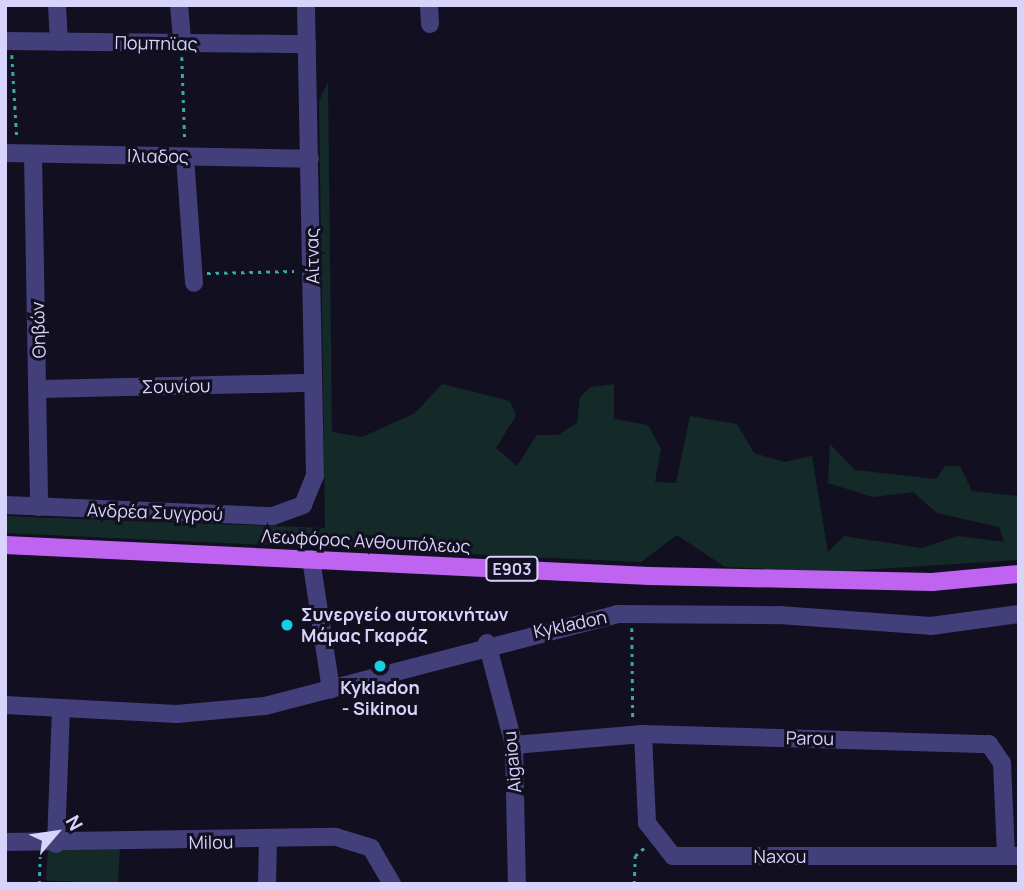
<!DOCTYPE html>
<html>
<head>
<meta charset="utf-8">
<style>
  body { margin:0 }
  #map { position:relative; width:1024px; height:889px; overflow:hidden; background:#120f20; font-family:Manrope,sans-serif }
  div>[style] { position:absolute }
  .green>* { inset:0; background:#132a29; transform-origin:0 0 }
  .path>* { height:2.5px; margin-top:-1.25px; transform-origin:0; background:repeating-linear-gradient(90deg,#3aa8a3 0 3.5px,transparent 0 8.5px) }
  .minor>* { height:18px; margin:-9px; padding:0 9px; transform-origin:9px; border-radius:9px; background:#423f7b }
  .major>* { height:18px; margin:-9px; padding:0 9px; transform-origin:9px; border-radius:9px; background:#be64f0 }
  .dots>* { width:19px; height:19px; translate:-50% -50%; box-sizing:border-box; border:4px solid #120f20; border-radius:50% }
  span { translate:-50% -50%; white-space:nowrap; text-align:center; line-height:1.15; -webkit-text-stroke:6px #120f20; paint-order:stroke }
  .shield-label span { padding:2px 5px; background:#120f20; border:2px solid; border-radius:5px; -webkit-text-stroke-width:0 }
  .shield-label { font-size:16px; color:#d8d3fb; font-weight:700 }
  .street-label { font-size:18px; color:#d8d3fb }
  .poi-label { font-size:18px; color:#d8d3fb; font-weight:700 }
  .left { translate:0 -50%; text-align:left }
  .frame { position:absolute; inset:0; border:7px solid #d8d3fb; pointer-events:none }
  .north { position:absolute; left:21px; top:798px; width:70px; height:70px; -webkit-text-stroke:5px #120f20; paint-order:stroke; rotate:61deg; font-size:19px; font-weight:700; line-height:28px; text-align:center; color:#d8d3fb }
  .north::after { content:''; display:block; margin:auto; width:24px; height:32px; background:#d8d3fb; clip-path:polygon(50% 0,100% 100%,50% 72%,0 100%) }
</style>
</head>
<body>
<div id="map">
  <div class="green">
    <i style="clip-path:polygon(328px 82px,332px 432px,362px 437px,415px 413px,442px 384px,510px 401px,516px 416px,496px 448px,517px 466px,537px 435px,558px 435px,577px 423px,580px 397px,591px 387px,614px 384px,614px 419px,648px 425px,661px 449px,655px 482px,676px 483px,690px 416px,737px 424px,754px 453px,784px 462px,812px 456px,828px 552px,844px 536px,922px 548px,958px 536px,1004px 542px,999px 527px,937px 513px,913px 492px,873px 497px,828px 483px,830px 444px,855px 470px,936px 479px,945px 466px,960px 466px,972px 491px,1019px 496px,1019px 560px,830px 572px,725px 567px,677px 535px,641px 562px,5px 533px,5px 516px,325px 528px,319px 101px)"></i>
    <i style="left:120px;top:847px;width:37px;height:72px;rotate:93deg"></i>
  </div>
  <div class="path">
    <i style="left:12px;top:55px;width:84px;rotate:86.6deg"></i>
    <i style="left:182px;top:57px;width:84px;rotate:88deg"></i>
    <i style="left:207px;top:273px;width:87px;rotate:-1.3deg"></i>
    <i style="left:632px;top:628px;width:91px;rotate:89.4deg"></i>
    <i style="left:39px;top:884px;width:27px;rotate:-88deg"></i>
    <i style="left:634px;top:884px;width:28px;rotate:-88deg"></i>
    <i style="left:635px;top:856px;width:15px;rotate:-42deg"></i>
  </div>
  <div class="minor">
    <i style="left:57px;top:5px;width:37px;rotate:87deg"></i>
    <i style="left:179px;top:5px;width:38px;rotate:85deg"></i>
    <i style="left:429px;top:5px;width:19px;rotate:87deg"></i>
    <i style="left:5px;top:41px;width:302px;rotate:0.6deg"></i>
    <i style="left:5px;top:153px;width:305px;rotate:1.1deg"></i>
    <i style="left:33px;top:154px;width:353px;rotate:89deg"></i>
    <i style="left:185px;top:157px;width:126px;rotate:85.9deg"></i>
    <i style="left:40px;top:389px;width:273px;rotate:-1.3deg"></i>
    <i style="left:5px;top:505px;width:268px;rotate:2.4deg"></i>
    <i style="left:273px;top:516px;width:32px;rotate:-20deg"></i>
    <i style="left:303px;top:505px;width:31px;rotate:-68deg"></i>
    <i style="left:315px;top:476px;width:471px;rotate:-91.1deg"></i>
    <i style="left:311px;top:559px;width:132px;rotate:81.3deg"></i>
    <i style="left:487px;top:643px;width:106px;rotate:75.2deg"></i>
    <i style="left:514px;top:745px;width:139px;rotate:88.8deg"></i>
    <i style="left:5px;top:705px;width:172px;rotate:3deg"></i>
    <i style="left:177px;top:714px;width:88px;rotate:-5.2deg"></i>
    <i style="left:265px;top:706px;width:364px;rotate:-14.6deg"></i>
    <i style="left:617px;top:614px;width:162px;rotate:0.4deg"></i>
    <i style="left:779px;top:615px;width:152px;rotate:4.1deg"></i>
    <i style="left:931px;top:626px;width:89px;rotate:-7.8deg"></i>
    <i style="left:643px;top:734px;width:89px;rotate:87.4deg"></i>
    <i style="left:647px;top:823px;width:42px;rotate:51.8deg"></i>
    <i style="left:673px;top:856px;width:346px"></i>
    <i style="left:514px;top:745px;width:129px;rotate:-4.9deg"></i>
    <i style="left:643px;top:734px;width:346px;rotate:1.7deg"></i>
    <i style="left:989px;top:744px;width:23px;rotate:56deg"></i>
    <i style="left:1002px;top:763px;width:93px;rotate:87.5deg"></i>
    <i style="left:5px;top:842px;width:331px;rotate:-0.9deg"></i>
    <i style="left:336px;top:837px;width:37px;rotate:17deg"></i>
    <i style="left:371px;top:848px;width:42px;rotate:59.7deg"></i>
    <i style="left:56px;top:844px;width:136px;rotate:-87.9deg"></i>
    <i style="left:267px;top:884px;width:43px;rotate:-88.7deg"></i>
  </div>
  <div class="major">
    <i style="left:5px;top:545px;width:645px;rotate:2.76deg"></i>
    <i style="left:649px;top:576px;width:283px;rotate:1.2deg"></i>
    <i style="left:932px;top:582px;width:87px;rotate:-5.3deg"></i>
  </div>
  <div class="dots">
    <i style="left:287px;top:625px;background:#16cde4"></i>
    <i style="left:380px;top:666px;background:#16cde4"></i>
  </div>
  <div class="shield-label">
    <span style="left:512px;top:569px">E903</span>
  </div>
  <div class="street-label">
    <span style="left:156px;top:43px;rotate:1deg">Πομπηϊας</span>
    <span style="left:158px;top:156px;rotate:1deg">Ιλιαδος</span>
    <span style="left:312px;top:256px;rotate:-91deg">Αίτνας</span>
    <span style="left:38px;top:330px;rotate:-92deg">Θηβών</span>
    <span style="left:176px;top:386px;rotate:-1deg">Σουνίου</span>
    <span style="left:155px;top:512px;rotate:2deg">Ανδρέα Συγγρού</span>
    <span style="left:366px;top:541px;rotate:3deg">Λεωφόρος Ανθουπόλεως</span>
    <span style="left:570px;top:624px;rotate:-12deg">Kykladon</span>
    <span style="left:810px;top:738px;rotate:1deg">Parou</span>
    <span style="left:512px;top:762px;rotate:-95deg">Aigaiou</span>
    <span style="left:211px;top:842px;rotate:-1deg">Milou</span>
    <span style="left:780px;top:856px">Naxou</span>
  </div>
  <div class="poi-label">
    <span class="left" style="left:301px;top:625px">Συνεργείο αυτοκινήτων<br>Μάμας Γκαράζ</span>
    <span style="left:380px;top:698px">Kykladon<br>- Sikinou</span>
  </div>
  <div class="frame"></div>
  <div class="north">N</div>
</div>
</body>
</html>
